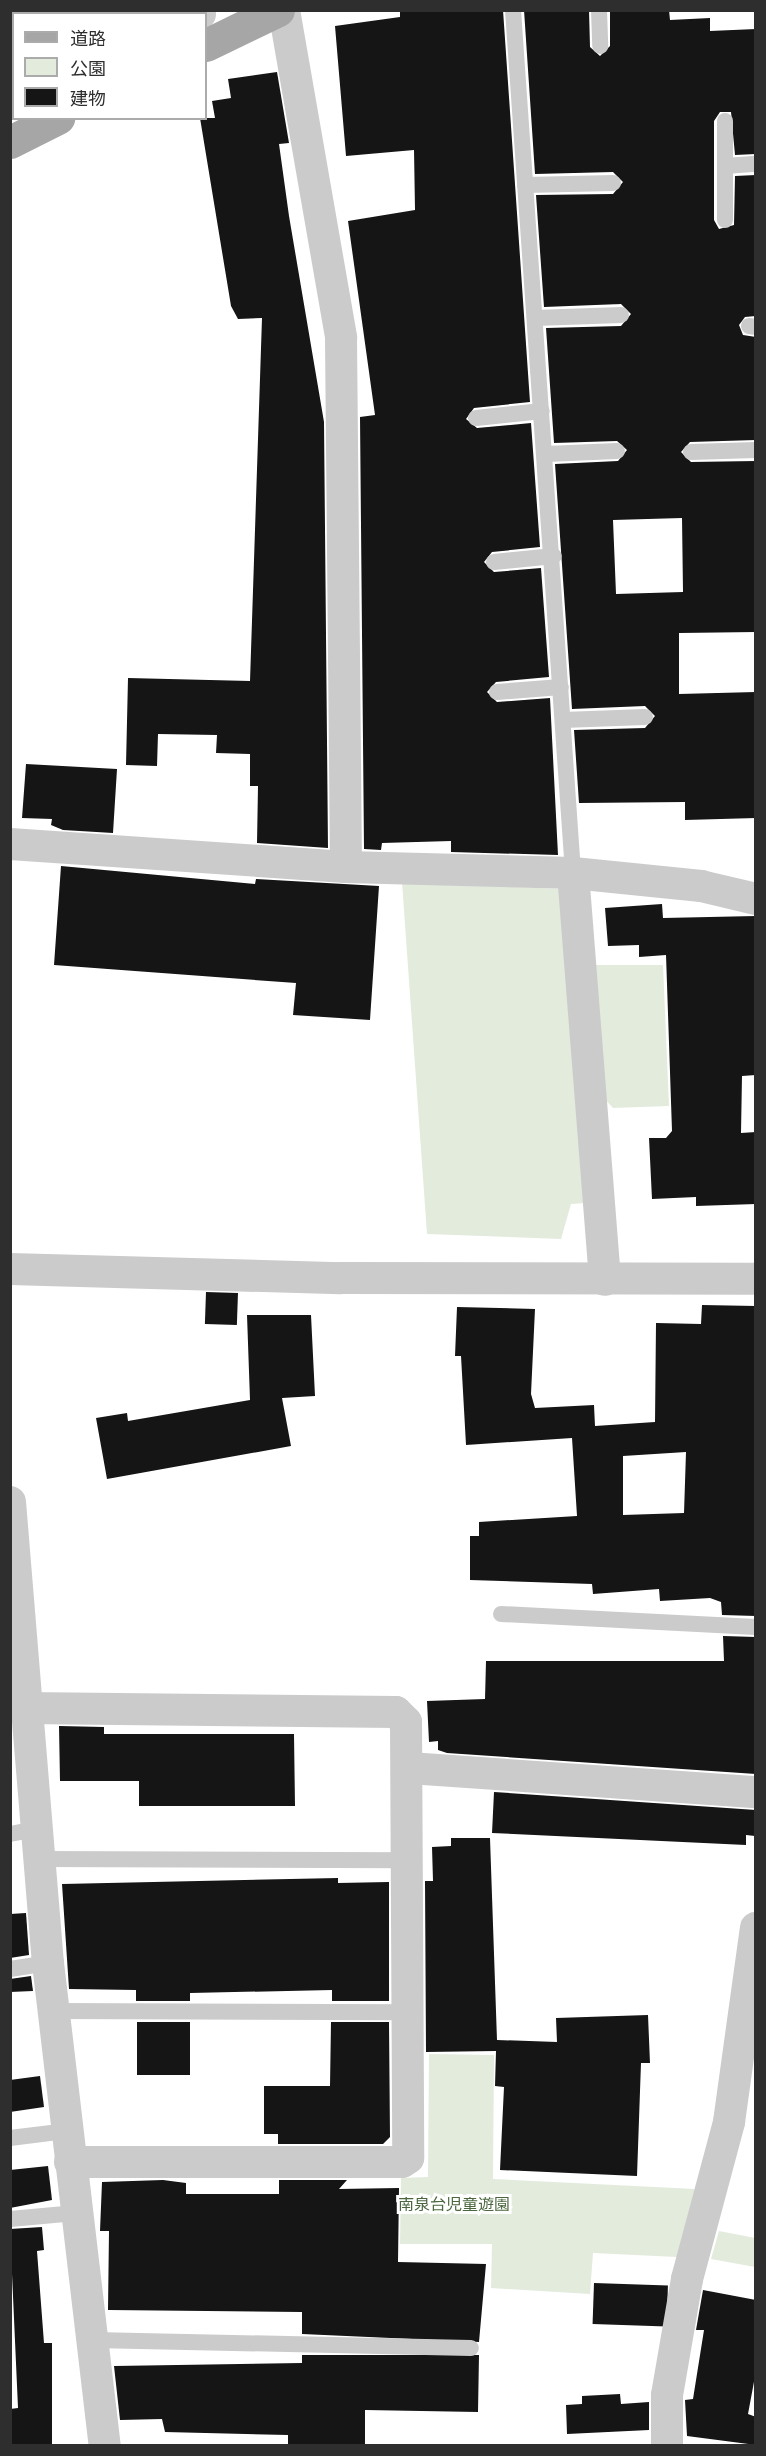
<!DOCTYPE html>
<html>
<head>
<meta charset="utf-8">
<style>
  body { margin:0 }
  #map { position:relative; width:766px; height:2456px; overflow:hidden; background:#fff; font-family:"Nunito Sans","Noto Sans JP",sans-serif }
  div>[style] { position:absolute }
  .green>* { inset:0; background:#e3ebdd }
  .building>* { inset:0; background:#151515; transform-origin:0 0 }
  .service>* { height:16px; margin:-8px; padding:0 8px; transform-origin:8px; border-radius:8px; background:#cbcbcb }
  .minor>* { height:32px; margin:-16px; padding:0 16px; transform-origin:16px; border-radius:16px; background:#cbcbcb }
  .primary>* { height:33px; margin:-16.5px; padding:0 16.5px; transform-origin:16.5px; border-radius:16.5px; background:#a6a6a6 }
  span { translate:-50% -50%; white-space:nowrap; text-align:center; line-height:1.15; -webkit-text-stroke:6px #fff; paint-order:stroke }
  .park-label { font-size:16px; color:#4c673f }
  .frame { position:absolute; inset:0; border:12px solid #2e2e2e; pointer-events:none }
  .legend { position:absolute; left:12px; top:12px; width:195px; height:108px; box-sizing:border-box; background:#fff; border:2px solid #ababab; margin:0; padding:8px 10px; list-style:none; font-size:18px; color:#2e2e2e }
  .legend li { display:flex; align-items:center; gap:12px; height:30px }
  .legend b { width:30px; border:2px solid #ababab }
</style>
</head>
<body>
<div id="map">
  <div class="green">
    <i style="clip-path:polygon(402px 882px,560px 889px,586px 1203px,571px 1204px,561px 1239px,427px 1234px)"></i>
    <i style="clip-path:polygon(596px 965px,663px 965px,669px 1106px,613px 1108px,602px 1096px)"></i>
    <i style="clip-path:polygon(429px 2054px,494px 2055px,493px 2179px,695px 2189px,677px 2257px,593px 2253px,590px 2294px,491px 2288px,492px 2244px,400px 2244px,401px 2178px,428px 2177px)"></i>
    <i style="clip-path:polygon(719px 2231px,755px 2238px,755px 2267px,711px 2259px)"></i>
  </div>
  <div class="building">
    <i style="clip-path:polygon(400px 10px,503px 10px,530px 402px,474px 408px,466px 419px,477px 428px,531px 423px,540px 547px,492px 552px,484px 562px,494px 572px,541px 568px,549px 677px,496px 682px,487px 692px,497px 702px,550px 698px,558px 855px,451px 852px,451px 841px,382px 843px,381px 850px,364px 849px,360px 417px,375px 415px,348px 221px,415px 210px,414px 150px,346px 156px,335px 26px,400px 17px)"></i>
    <i style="clip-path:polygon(evenodd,524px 10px,589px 10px,590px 47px,600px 56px,610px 46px,610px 10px,669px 10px,670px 20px,710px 18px,710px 31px,756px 29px,756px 154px,735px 155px,731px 112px,720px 112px,714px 121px,714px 220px,719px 229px,734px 225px,735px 176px,756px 175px,756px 316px,745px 317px,739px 325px,743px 335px,756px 337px,756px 440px,690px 442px,681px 452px,691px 462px,756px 461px,756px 632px,679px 633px,679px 694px,756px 692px,756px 818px,685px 820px,685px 802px,579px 803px,574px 730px,645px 728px,655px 716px,645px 706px,572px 709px,555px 464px,618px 461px,627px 450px,617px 441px,554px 443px,546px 328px,621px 326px,631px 314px,621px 304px,544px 307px,536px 195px,613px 194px,623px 182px,613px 172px,535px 174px,524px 10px,682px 518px,683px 592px,616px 594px,613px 520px,682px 518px)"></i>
    <i style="clip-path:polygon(277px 72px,289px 143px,279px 144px,289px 216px,324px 422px,328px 848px,257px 843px,258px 786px,250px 786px,250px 754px,216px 753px,217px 735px,158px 734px,157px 766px,126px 765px,128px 678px,250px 681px,262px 318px,238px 319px,231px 306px,200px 118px,215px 118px,212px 101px,231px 98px,228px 79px)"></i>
    <i style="clip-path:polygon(26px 764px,117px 769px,113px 833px,63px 830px,51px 825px,52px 819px,22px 818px)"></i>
    <i style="clip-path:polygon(61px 866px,255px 884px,256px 879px,379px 886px,370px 1020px,293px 1015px,296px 983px,54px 965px)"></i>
    <i style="clip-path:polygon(662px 904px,663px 918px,756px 916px,756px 1075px,742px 1076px,741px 1133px,756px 1132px,756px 1204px,696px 1206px,696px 1197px,652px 1199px,649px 1138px,666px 1138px,672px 1131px,666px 955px,639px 957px,639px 945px,608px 946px,605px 908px)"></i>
    <i style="left:206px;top:1292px;width:32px;height:32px;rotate:2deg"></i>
    <i style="clip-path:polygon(evenodd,702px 1305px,756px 1306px,756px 1616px,722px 1615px,721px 1602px,710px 1598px,660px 1601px,659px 1589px,593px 1594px,592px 1584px,470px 1580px,470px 1536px,479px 1536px,479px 1522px,577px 1516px,572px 1438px,466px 1445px,461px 1356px,455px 1356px,457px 1307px,535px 1309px,531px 1394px,535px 1408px,594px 1405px,595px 1426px,655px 1422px,656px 1323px,701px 1324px,702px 1305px,686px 1452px,684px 1513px,623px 1515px,623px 1456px,686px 1452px)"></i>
    <i style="clip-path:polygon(247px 1315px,311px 1315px,315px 1396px,282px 1398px,291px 1446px,107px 1479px,96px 1418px,127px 1413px,128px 1421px,250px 1400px)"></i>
    <i style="clip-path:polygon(723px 1636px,756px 1637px,756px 1774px,447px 1753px,438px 1750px,438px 1741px,429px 1742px,427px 1701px,485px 1699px,486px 1661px,724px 1661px)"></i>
    <i style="clip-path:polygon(59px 1726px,104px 1727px,104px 1734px,294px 1734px,295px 1806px,139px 1806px,139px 1781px,60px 1781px)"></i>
    <i style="clip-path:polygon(494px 1792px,756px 1810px,755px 1836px,746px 1835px,746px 1845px,492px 1833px)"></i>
    <i style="clip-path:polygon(451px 1838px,490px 1838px,497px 2040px,557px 2042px,556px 2018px,648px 2015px,650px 2063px,641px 2063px,637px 2176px,500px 2170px,504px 2087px,495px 2086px,496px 2051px,426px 2052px,425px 1881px,433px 1881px,432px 1847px,451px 1846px)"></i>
    <i style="clip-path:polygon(338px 1878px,338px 1883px,389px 1882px,389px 2001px,332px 2001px,332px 1990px,190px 1993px,190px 2001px,136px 2001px,136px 1990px,69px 1989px,62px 1884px)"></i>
    <i style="clip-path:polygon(26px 1913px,29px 1955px,10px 1958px,10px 1914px)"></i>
    <i style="clip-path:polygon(31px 1976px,33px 1991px,10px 1992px,10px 1979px)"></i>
    <i style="left:137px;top:2022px;width:53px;height:53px"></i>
    <i style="clip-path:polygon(331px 2022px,389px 2022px,390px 2137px,383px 2144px,278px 2144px,278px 2134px,264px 2134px,264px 2086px,330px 2086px)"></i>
    <i style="clip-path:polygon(40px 2076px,44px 2107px,10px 2112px,10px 2080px)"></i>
    <i style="clip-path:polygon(48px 2166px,52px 2200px,10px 2208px,10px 2170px)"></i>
    <i style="clip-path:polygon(163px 2180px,186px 2183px,186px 2194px,279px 2194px,279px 2180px,347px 2180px,339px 2189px,399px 2188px,398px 2262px,486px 2264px,479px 2342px,302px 2334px,302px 2312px,108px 2310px,109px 2231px,100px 2231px,102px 2182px)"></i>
    <i style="clip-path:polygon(42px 2227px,44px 2250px,37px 2251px,44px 2343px,52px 2343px,52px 2445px,10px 2445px,10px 2409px,18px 2408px,10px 2229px)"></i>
    <i style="left:594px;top:2283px;width:74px;height:41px;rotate:2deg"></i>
    <i style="clip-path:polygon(703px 2290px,756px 2300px,756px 2371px,748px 2414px,756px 2417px,756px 2445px,687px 2436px,685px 2400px,693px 2399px,704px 2330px,696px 2330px)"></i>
    <i style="clip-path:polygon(302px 2355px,479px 2355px,478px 2412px,365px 2410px,365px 2445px,288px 2445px,288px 2435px,165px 2432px,162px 2419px,120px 2420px,114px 2366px,302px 2363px)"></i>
    <i style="clip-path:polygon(620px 2394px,621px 2404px,649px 2402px,649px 2430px,567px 2434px,566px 2405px,582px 2404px,582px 2396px)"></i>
  </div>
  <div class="service">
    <i style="left:513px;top:10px;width:865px;rotate:86.02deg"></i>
    <i style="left:599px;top:10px;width:36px;rotate:88deg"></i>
    <i style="left:725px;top:121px;width:99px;rotate:90deg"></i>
    <i style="left:725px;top:166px;width:31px;rotate:-4deg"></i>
    <i style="left:525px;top:185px;width:88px;rotate:-1.3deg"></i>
    <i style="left:535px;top:318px;width:86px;rotate:-2deg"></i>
    <i style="left:749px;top:326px;width:7px;rotate:8deg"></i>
    <i style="left:476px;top:418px;width:66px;rotate:-6.1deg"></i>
    <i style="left:691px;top:452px;width:65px;rotate:-1.8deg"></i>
    <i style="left:546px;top:454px;width:71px;rotate:-2.4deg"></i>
    <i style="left:494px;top:562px;width:60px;rotate:-5.7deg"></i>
    <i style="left:497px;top:692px;width:64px;rotate:-4.5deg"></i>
    <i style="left:563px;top:720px;width:82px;rotate:-2.1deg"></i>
    <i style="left:501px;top:1614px;width:255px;rotate:2.9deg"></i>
    <i style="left:10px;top:1834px;width:26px;rotate:-11deg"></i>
    <i style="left:39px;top:1859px;width:370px;rotate:0.2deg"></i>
    <i style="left:10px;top:1969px;width:38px;rotate:-9deg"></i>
    <i style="left:55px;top:2011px;width:356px;rotate:0.2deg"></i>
    <i style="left:10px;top:2138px;width:56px;rotate:-7.1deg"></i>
    <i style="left:10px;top:2219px;width:66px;rotate:-5.2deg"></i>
    <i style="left:93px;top:2340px;width:378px;rotate:1.2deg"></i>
  </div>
  <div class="minor">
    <i style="left:200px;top:10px;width:4px;rotate:90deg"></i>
    <i style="left:284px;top:10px;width:333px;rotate:80.1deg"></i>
    <i style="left:341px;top:338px;width:529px;rotate:89.46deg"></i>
    <i style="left:10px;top:844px;width:337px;rotate:3.9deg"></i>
    <i style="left:346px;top:867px;width:227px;rotate:1.5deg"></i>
    <i style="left:573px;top:873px;width:129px;rotate:5.8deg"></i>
    <i style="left:701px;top:886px;width:57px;rotate:13.3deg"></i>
    <i style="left:573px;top:873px;width:408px;rotate:85.5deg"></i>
    <i style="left:10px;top:1269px;width:331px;rotate:1.6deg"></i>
    <i style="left:341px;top:1278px;width:415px;rotate:0.1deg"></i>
    <i style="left:10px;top:1502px;width:463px;rotate:85.3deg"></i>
    <i style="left:48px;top:1963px;width:486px;rotate:83.3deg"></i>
    <i style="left:25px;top:1708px;width:371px;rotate:0.6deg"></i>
    <i style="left:396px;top:1712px;width:14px;rotate:45deg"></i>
    <i style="left:406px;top:1722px;width:436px;rotate:89.7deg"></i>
    <i style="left:408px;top:2158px;width:7px;rotate:146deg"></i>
    <i style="left:402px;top:2162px;width:332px;rotate:180deg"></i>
    <i style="left:409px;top:1768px;width:348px;rotate:4deg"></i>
    <i style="left:667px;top:2446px;width:51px;rotate:-90deg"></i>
    <i style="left:667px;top:2395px;width:118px;rotate:-80.2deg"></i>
    <i style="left:687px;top:2279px;width:163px;rotate:-75deg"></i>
    <i style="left:729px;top:2122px;width:196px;rotate:-82.1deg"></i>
  </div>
  <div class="primary">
    <i style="left:206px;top:45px;width:80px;rotate:-25.9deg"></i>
    <i style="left:10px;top:142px;width:54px;rotate:-26.6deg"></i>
  </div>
  <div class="park-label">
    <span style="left:454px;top:2205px">南泉台児童遊園</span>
  </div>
  <div class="frame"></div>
  <ul class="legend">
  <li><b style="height:8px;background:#a6a6a6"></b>道路</li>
  <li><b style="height:16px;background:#e3ebdd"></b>公園</li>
  <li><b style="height:16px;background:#151515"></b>建物</li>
  </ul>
</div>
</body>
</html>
